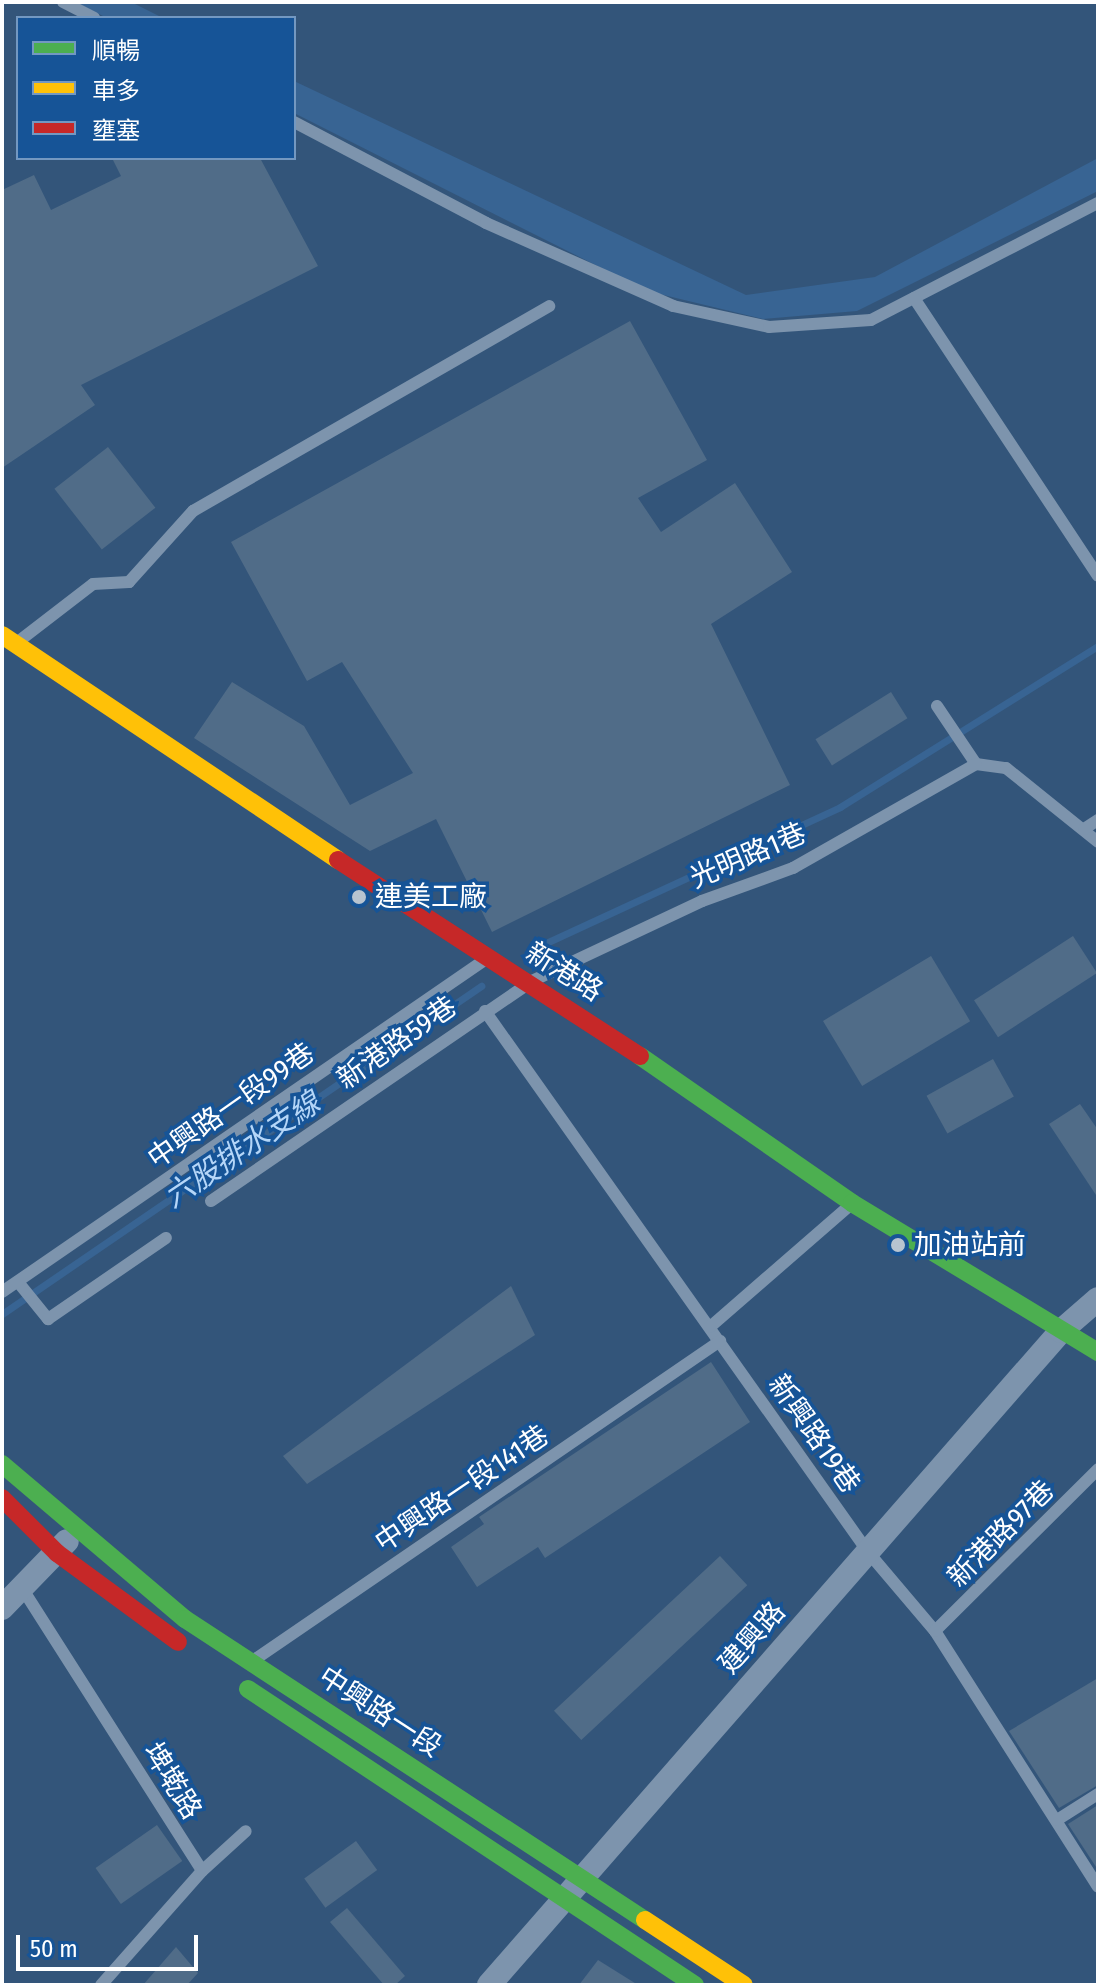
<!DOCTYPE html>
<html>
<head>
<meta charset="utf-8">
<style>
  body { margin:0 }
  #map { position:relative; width:1100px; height:1987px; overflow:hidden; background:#33557a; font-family:"Fira Sans Condensed","Noto Sans TC",sans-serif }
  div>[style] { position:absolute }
  .water>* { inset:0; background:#386493 }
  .stream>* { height:7px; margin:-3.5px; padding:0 3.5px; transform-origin:3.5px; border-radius:3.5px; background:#386493 }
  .building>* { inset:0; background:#506c88; transform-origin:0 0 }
  .lane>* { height:12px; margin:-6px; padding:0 6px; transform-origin:6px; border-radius:6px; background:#7d94ad }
  .street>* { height:24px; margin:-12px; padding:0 12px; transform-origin:12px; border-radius:12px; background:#7d94ad }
  .fast>* { height:18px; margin:-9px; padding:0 9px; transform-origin:9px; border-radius:9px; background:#4caf50 }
  .slow>* { height:18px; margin:-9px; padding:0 9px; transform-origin:9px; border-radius:9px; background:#ffc107 }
  .jam>* { height:18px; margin:-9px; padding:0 9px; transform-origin:9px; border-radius:9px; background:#c62828 }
  .dots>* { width:22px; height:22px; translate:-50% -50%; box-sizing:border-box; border:4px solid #165497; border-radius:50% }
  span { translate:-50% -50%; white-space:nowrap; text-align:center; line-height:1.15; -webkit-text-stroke:7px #165497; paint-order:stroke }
  .street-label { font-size:28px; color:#fff }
  .poi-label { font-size:28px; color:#fff }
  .left { translate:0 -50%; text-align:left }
  .water-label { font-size:30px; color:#b5d6f8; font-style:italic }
  .frame { position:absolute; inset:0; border:4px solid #fff; pointer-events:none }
  .legend { position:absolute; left:16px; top:16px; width:280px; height:144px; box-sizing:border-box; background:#165497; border:2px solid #7398c1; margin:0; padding:10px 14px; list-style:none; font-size:24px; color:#fff }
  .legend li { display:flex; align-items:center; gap:16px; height:40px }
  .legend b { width:40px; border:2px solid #7398c1 }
  .scale { position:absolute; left:16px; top:1935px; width:182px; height:36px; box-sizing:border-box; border:4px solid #fff; border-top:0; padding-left:10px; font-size:24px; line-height:28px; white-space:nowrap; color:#fff; -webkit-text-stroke:6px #165497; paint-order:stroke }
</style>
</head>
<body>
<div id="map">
  <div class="water">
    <i style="clip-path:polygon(75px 2px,131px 2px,163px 18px,107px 18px)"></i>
    <i style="clip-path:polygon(294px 81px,746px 295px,875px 277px,1098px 158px,1098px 191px,857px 311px,763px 319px,647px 291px,294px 113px)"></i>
  </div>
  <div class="stream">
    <i style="left:546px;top:943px;width:324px;rotate:-24.8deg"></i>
    <i style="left:840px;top:807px;width:304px;rotate:-32deg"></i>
    <i style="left:2px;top:1314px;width:581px;rotate:-34.4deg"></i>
  </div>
  <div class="building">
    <i style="clip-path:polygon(112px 158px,260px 158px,318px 266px,81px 385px,95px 405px,2px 468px,2px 190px,34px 175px,51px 210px,121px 176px)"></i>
    <i style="clip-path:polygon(630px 321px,707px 460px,638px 498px,661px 532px,735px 483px,792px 572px,711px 624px,790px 785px,492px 932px,436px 819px,370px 851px,194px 738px,232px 682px,304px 726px,350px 805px,413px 773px,342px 662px,307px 681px,231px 542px)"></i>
    <i style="left:108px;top:447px;width:77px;height:68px;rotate:52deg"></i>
    <i style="left:891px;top:692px;width:31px;height:89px;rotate:58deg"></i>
    <i style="left:1073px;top:936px;width:44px;height:118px;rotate:57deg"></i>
    <i style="left:931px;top:956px;width:76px;height:126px;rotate:59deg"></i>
    <i style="left:993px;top:1059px;width:43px;height:76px;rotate:61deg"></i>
    <i style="clip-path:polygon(1080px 1104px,1098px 1130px,1098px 1198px,1049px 1124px)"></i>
    <i style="clip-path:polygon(511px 1286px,535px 1335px,307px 1484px,283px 1456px)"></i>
    <i style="clip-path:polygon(711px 1362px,750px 1422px,545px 1558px,538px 1547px,477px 1587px,451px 1547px,484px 1524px,479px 1517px)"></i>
    <i style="left:720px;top:1556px;width:40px;height:227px;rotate:47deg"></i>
    <i style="clip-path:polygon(1098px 1678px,1098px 1785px,1059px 1808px,1009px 1731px)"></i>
    <i style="clip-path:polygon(1098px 1805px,1098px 1870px,1068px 1824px)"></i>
    <i style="left:157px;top:1825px;width:44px;height:75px;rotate:55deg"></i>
    <i style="left:356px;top:1841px;width:36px;height:64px;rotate:54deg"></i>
    <i style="clip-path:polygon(347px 1908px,405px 1976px,395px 1985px,384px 1985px,330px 1922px)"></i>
    <i style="clip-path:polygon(176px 1947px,198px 1973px,187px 1985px,143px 1985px)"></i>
    <i style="clip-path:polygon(598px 1960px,638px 1985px,579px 1985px)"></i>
  </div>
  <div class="lane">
    <i style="left:63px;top:2px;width:35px;rotate:27deg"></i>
    <i style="left:294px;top:122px;width:217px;rotate:27.7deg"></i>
    <i style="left:486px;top:223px;width:205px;rotate:23.9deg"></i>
    <i style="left:673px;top:306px;width:98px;rotate:12.3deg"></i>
    <i style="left:769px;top:327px;width:102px;rotate:-3.9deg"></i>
    <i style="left:871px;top:320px;width:255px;rotate:-27.3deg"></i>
    <i style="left:914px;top:298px;width:333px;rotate:56.5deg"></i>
    <i style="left:19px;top:641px;width:93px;rotate:-37.6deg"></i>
    <i style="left:93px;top:584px;width:36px;rotate:-3deg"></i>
    <i style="left:129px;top:582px;width:96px;rotate:-48deg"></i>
    <i style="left:193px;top:511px;width:411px;rotate:-29.9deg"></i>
    <i style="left:937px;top:706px;width:70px;rotate:56.1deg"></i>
    <i style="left:976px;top:764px;width:30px;rotate:8deg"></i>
    <i style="left:1006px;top:768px;width:118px;rotate:38.8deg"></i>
    <i style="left:1084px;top:829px;width:17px;rotate:-33deg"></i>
    <i style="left:485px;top:1011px;width:663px;rotate:54.7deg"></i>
    <i style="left:868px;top:1552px;width:104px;rotate:49.7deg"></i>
    <i style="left:935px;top:1631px;width:303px;rotate:57.5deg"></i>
    <i style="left:211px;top:1201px;width:389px;rotate:-34.4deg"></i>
    <i style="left:532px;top:981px;width:188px;rotate:-25.2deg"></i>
    <i style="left:702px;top:901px;width:97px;rotate:-19.9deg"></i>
    <i style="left:793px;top:868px;width:210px;rotate:-29.6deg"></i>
    <i style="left:18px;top:1282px;width:48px;rotate:51deg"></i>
    <i style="left:48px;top:1319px;width:143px;rotate:-34.5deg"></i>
    <i style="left:2px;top:1292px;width:584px;rotate:-34.53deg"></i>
    <i style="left:710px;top:1327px;width:184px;rotate:-41deg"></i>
    <i style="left:22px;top:1588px;width:335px;rotate:57.5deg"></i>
    <i style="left:202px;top:1871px;width:152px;rotate:131.5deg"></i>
    <i style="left:935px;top:1631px;width:230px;rotate:-44.8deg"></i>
    <i style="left:254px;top:1660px;width:565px;rotate:-34.39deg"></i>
    <i style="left:1057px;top:1820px;width:49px;rotate:-32.4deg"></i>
    <i style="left:202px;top:1871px;width:59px;rotate:-42.3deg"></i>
  </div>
  <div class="street">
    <i style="left:2px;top:1608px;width:93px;rotate:-45.9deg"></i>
    <i style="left:489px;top:1985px;width:869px;rotate:-48.83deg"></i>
    <i style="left:1061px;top:1331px;width:49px;rotate:-40.9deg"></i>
  </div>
  <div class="fast">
    <i style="left:640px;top:1056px;width:258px;rotate:34.7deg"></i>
    <i style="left:852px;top:1203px;width:288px;rotate:31.2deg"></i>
    <i style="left:2px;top:1464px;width:240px;rotate:40.3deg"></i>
    <i style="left:185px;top:1619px;width:550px;rotate:33.2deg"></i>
    <i style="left:248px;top:1689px;width:536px;rotate:33.51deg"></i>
  </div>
  <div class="slow">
    <i style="left:2px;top:635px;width:404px;rotate:33.8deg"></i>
    <i style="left:645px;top:1920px;width:118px;rotate:33.3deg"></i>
  </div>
  <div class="jam">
    <i style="left:338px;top:860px;width:360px;rotate:33deg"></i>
    <i style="left:2px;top:1498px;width:78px;rotate:45deg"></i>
    <i style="left:57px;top:1553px;width:150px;rotate:36.3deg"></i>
  </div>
  <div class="dots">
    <i style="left:359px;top:897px;background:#b8c4d0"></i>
    <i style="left:898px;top:1245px;background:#b8c4d0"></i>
  </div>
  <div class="street-label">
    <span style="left:748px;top:856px;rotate:-23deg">光明路1巷</span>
    <span style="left:564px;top:972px;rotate:32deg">新港路</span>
    <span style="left:397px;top:1043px;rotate:-35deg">新港路59巷</span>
    <span style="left:231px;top:1106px;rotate:-35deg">中興路一段99巷</span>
    <span style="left:814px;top:1434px;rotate:55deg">新興路19巷</span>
    <span style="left:462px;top:1489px;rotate:-34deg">中興路一段141巷</span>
    <span style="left:1001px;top:1534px;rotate:-45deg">新港路97巷</span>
    <span style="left:752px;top:1638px;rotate:-49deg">建興路</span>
    <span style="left:380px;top:1712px;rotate:33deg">中興路一段</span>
    <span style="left:172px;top:1781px;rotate:58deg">埤墘路</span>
  </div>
  <div class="poi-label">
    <span class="left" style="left:375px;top:897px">連美工廠</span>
    <span class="left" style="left:914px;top:1245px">加油站前</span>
  </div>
  <div class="water-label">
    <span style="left:242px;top:1150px;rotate:-34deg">六股排水支線</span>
  </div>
  <div class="frame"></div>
  <ul class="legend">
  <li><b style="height:10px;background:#4caf50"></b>順暢</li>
  <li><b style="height:10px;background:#ffc107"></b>車多</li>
  <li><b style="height:10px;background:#c62828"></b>壅塞</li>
  </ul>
  <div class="scale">50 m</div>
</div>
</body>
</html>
